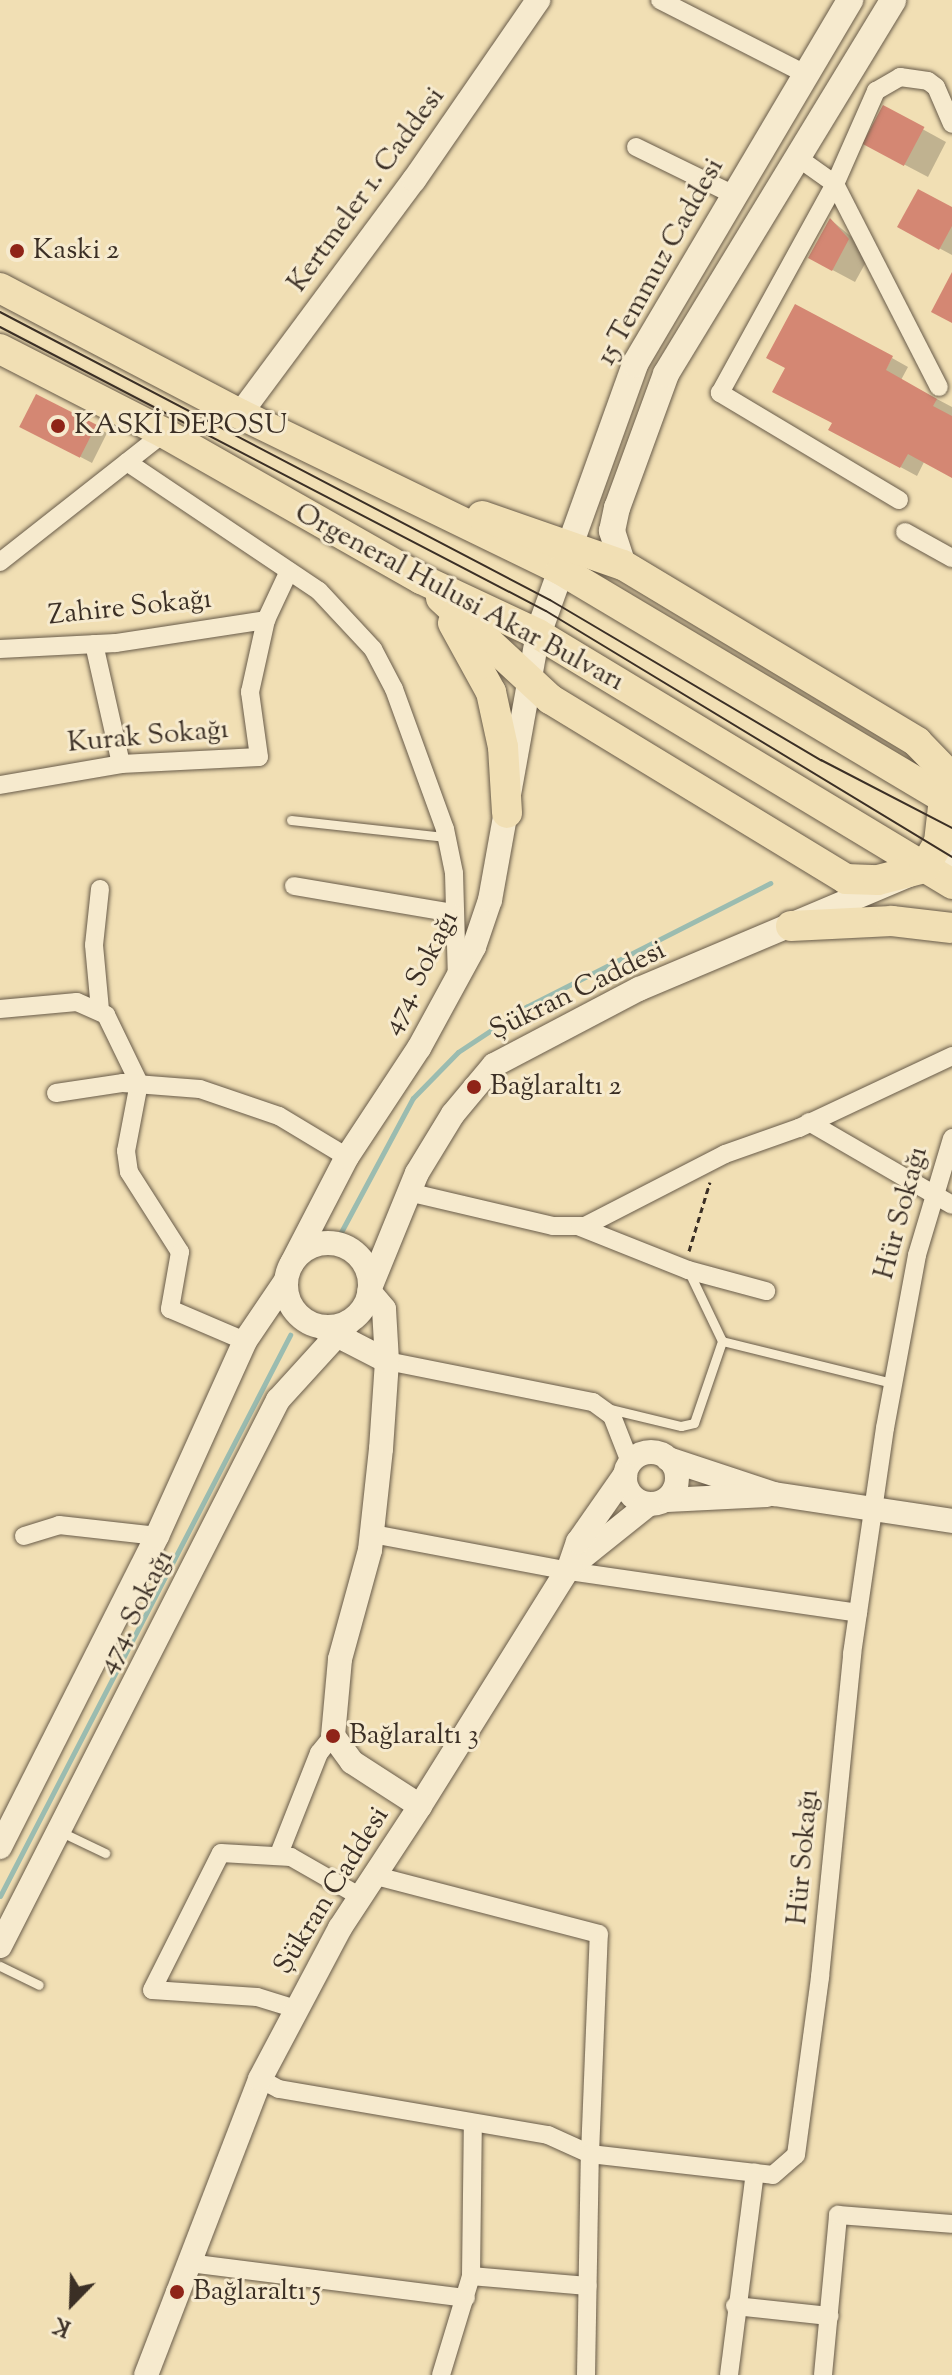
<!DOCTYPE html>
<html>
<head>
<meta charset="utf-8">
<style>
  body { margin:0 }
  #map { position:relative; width:952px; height:2375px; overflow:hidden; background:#f1dfb4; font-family:"Sorts Mill Goudy",serif }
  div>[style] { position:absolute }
  .shadow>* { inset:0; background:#0003 }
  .stream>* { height:5px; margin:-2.5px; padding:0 2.5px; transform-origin:2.5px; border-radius:2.5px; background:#9bbcb0 }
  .building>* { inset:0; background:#d48773; transform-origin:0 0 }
  .path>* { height:3px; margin-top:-1.5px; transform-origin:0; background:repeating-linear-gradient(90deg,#3b2f25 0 6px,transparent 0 10px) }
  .roads { filter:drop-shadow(0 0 2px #685b49) drop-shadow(0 0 2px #685b49) }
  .service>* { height:9px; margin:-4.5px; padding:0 4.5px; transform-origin:4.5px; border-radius:4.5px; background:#f6eace }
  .minor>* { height:18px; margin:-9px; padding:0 9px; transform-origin:9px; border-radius:9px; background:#f6eace }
  .tertiary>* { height:24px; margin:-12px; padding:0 12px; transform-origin:12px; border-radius:12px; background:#f6eace }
  .tertiary>.ring { margin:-12px; padding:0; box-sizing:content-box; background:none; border:24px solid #f6eace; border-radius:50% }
  .secondary>* { height:26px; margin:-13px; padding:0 13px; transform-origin:13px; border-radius:13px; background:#f6eace }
  .primary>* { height:30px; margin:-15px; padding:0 15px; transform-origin:15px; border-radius:15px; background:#f1dfb4 }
  .tram>* { height:2px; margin:-1px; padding:0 1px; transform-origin:1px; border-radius:1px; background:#3b2f25 }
  .dots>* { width:22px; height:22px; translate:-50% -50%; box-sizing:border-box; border:4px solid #f6eace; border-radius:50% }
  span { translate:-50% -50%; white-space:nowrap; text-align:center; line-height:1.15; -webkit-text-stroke:6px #f6eace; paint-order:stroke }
  .street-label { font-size:28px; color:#3b2f25 }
  .poi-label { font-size:28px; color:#3b2f25 }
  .left { translate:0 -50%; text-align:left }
  .north { position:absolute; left:32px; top:2263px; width:80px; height:80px; -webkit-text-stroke:6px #f6eace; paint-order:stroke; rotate:203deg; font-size:22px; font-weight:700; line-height:32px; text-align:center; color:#3b2f25 }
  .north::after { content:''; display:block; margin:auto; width:28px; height:36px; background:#3b2f25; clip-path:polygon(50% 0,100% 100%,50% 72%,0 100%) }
</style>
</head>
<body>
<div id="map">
  <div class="shadow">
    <i style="clip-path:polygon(884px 108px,946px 142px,928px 177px,890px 157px)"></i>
    <i style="clip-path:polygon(952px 209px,952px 255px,922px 239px)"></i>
    <i style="clip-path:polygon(831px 220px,871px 253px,855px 282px,810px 258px)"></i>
    <i style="clip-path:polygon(892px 358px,908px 367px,901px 380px,952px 407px,952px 476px,924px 462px,917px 476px,847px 438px)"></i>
    <i style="clip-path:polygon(37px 397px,107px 433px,92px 463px,33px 432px)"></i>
  </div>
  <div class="stream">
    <i style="left:340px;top:1234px;width:154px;rotate:-61.8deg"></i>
    <i style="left:413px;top:1098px;width:64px;rotate:-45.6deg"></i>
    <i style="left:458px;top:1052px;width:82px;rotate:-33.5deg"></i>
    <i style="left:526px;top:1007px;width:274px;rotate:-26.9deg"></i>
    <i style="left:0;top:1896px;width:632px;rotate:-62.66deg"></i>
  </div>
  <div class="building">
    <i style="left:883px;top:105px;width:47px;height:44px;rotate:28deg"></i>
    <i style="clip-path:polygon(918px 189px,952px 207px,952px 226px,939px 250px,897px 227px)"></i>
    <i style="clip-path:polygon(830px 218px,849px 239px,832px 271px,808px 258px)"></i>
    <i style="clip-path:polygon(952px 272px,952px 323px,931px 312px)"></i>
    <i style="clip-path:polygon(795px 304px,893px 356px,886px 370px,937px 399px,933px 406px,952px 416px,952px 478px,908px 454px,900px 468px,828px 430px,832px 423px,772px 392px,785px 368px,766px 358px)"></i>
    <i style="left:36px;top:394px;width:68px;height:37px;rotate:27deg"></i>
  </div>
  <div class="path">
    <i style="left:689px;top:1251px;width:72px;rotate:-73.1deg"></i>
  </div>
  <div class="roads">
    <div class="service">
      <i style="left:291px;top:820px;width:156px;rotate:6.3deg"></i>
      <i style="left:689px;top:1272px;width:76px;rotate:64.4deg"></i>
      <i style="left:610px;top:1409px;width:73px;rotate:13.5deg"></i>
      <i style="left:681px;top:1426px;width:13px;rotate:-13deg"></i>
      <i style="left:694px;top:1423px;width:87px;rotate:-71.1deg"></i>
      <i style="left:722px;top:1341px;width:175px;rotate:13.9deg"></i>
      <i style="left:61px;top:1832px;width:49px;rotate:25.5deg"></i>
      <i style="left:0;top:1966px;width:43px;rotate:26deg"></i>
    </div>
    <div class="minor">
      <i style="left:660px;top:0;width:163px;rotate:27deg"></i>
      <i style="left:636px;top:147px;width:109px;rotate:26.1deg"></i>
      <i style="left:797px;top:157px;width:47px;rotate:35.4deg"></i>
      <i style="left:835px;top:184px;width:228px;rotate:62.9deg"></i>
      <i style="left:127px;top:462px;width:231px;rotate:33.9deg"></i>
      <i style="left:319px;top:591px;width:79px;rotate:47deg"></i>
      <i style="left:373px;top:649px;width:45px;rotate:62.3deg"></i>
      <i style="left:394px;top:689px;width:149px;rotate:70deg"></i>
      <i style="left:445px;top:829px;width:45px;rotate:78.4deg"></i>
      <i style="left:454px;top:873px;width:107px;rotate:88.4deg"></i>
      <i style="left:899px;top:500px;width:209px;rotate:-149.1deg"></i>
      <i style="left:720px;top:393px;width:239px;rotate:-61.2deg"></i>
      <i style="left:835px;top:184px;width:102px;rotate:-66.2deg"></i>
      <i style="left:876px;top:91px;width:28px;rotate:-30deg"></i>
      <i style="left:900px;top:77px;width:28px;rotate:8deg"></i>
      <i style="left:928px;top:81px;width:10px;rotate:37deg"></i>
      <i style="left:936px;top:87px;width:40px;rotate:66.6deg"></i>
      <i style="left:905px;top:532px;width:54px;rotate:29deg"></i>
      <i style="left:0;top:562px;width:209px;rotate:-38.2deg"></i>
      <i style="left:94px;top:644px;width:123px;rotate:77.3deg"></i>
      <i style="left:0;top:649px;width:116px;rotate:-3deg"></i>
      <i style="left:116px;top:643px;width:152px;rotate:-8.7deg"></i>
      <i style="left:0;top:785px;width:123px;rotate:-9.8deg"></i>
      <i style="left:121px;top:764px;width:138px;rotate:-2.9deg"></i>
      <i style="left:259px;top:757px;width:66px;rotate:-97.9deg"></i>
      <i style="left:250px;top:692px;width:74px;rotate:-77.5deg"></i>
      <i style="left:266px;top:620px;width:54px;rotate:-64.9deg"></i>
      <i style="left:294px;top:886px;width:162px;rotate:9.6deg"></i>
      <i style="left:100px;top:889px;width:56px;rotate:96.1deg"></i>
      <i style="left:94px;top:945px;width:65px;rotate:84.7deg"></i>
      <i style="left:0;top:1009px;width:77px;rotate:-5.2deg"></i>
      <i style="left:77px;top:1002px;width:32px;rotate:24deg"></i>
      <i style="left:106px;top:1015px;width:76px;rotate:64.1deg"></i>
      <i style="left:139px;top:1083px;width:69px;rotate:100.8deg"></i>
      <i style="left:126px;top:1151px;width:21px;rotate:82deg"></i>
      <i style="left:129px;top:1172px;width:95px;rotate:57.5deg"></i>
      <i style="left:180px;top:1252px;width:58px;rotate:100deg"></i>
      <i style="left:170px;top:1309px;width:82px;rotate:23.1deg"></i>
      <i style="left:56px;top:1093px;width:68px;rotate:-8.5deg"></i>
      <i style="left:123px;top:1083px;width:77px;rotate:4.5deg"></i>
      <i style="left:200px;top:1089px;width:83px;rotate:18.9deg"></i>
      <i style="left:279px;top:1116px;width:79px;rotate:31.1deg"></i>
      <i style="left:809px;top:1122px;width:165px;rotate:30.1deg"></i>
      <i style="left:408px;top:1192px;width:149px;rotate:13.2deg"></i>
      <i style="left:553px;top:1226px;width:32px"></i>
      <i style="left:585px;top:1226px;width:157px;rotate:-27.2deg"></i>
      <i style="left:725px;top:1154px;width:78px;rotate:-19.4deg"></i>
      <i style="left:799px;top:1128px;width:169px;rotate:-25.2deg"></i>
      <i style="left:580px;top:1227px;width:116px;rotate:21.7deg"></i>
      <i style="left:688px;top:1270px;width:81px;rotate:15.1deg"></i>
      <i style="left:387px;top:1361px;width:210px;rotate:11.3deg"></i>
      <i style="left:593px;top:1402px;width:24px;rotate:36deg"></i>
      <i style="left:612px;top:1416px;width:49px;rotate:68.6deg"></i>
      <i style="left:373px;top:1534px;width:198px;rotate:10.7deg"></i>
      <i style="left:568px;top:1571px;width:293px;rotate:8.2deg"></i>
      <i style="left:24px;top:1536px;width:37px;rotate:-17deg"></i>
      <i style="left:59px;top:1525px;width:99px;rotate:6.4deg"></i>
      <i style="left:279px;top:1854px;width:109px;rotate:-68.4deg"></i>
      <i style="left:319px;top:1753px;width:22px;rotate:-51deg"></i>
      <i style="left:296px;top:2009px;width:41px;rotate:-162.9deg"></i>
      <i style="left:257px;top:1997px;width:105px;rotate:-176.2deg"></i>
      <i style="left:152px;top:1990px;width:153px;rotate:-63.3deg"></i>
      <i style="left:221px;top:1853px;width:70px;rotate:3.3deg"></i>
      <i style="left:291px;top:1857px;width:78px;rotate:29.8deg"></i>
      <i style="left:260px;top:2079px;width:21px;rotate:28deg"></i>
      <i style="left:279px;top:2089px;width:273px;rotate:9.7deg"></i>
      <i style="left:548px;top:2135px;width:46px;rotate:24.3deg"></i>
      <i style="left:590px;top:2154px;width:220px;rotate:-87.7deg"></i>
      <i style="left:599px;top:1934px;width:234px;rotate:-165.4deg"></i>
      <i style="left:189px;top:2263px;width:279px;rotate:7.2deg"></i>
      <i style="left:471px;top:2276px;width:153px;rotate:-89.3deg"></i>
      <i style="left:735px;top:2306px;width:95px;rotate:6.1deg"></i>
      <i style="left:441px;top:2375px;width:103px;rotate:-73.1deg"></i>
      <i style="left:471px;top:2276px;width:117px;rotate:4.9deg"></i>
      <i style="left:586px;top:2375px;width:221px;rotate:-89deg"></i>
      <i style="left:590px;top:2154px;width:184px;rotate:6.5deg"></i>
      <i style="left:773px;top:2175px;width:30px;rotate:-41deg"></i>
      <i style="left:796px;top:2155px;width:180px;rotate:-82.3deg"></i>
      <i style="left:820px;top:1977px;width:325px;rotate:-84.3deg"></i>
      <i style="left:852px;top:1654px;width:228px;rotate:-81.7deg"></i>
      <i style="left:885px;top:1428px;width:176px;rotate:-79.5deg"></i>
      <i style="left:917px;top:1255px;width:122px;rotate:-73.3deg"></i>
      <i style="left:729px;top:2375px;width:204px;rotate:-82.7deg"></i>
      <i style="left:823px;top:2375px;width:161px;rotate:-84.6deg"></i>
      <i style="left:838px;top:2215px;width:114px;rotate:4.5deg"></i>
    </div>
    <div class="tertiary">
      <i style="left:240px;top:414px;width:292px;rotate:-53.4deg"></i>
      <i style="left:414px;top:180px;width:219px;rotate:-55.4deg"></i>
      <i class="ring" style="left:286px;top:1243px;width:60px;height:60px"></i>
      <i style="left:292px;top:1263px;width:119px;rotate:-62.6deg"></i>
      <i style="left:347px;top:1157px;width:131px;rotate:-56.6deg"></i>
      <i style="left:419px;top:1048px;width:115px;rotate:-61.4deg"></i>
      <i style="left:474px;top:947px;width:50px;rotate:-71.2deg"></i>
      <i style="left:490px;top:900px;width:270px;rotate:-79.8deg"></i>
      <i style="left:370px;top:1288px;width:124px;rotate:-67.8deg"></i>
      <i style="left:417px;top:1173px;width:69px;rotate:-58.6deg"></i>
      <i style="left:453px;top:1114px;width:64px;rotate:-50.1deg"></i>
      <i style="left:494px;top:1065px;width:164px;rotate:-27.7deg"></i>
      <i style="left:639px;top:989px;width:340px;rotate:-22.9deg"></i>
      <i style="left:325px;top:1329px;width:70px;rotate:27.3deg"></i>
      <i class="ring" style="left:625px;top:1452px;width:28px;height:28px"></i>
      <i style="left:668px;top:1459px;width:112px;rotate:18.3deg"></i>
      <i style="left:774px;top:1494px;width:180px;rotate:8.6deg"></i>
      <i style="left:667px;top:1500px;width:100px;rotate:-2.9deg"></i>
      <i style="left:569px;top:1568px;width:102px;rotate:-38.7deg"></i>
      <i style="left:420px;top:1806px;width:281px;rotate:-58deg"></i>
      <i style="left:569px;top:1568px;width:28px;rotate:-71deg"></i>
      <i style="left:578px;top:1542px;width:82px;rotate:-55deg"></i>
      <i style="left:0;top:1847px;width:348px;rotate:-63.2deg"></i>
      <i style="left:157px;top:1536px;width:214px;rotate:-65.7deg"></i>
      <i style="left:245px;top:1341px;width:71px;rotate:-55.9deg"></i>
      <i style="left:0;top:1946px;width:613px;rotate:-63.02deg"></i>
      <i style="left:278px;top:1400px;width:105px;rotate:-47.7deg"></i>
      <i style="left:146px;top:2375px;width:317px;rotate:-68.9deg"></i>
      <i style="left:260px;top:2079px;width:171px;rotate:-62.1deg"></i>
      <i style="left:340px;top:1928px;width:146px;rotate:-56.7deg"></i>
      <i style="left:420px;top:1806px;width:81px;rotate:-147.1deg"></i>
      <i style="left:352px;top:1762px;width:32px;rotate:-126deg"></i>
      <i style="left:333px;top:1736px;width:77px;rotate:-84.8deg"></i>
      <i style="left:340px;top:1659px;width:113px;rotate:-74.6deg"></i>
      <i style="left:370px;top:1550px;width:102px;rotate:-83.8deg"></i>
      <i style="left:381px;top:1449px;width:88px;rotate:-86.1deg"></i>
      <i style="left:387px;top:1361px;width:52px;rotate:-93.3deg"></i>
      <i style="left:384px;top:1309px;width:23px;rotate:-130deg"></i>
    </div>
    <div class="secondary">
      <i style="left:623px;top:565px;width:36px;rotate:-108deg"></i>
      <i style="left:612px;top:531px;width:24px;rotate:-78deg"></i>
      <i style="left:617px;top:508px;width:143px;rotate:-69.9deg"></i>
      <i style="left:666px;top:374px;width:437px;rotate:-58.7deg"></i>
      <i style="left:538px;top:634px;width:287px;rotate:-70.2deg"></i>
      <i style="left:635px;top:364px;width:423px;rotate:-59.4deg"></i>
    </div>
    <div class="primary">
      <i style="left:0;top:288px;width:271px;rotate:27.7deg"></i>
      <i style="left:240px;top:414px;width:357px;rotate:25.9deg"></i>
      <i style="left:561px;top:570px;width:455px;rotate:30.8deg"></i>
      <i style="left:0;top:349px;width:184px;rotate:27.1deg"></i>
      <i style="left:164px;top:433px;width:296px;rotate:29.6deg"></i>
      <i style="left:421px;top:579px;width:129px;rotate:25.2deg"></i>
      <i style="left:538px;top:634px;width:484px;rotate:31.1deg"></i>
      <i style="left:482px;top:516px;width:149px;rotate:19.2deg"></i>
      <i style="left:623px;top:565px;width:343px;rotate:31deg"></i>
      <i style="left:917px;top:742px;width:50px;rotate:45.8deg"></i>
      <i style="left:441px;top:598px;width:149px;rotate:42.8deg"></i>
      <i style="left:550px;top:699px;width:346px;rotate:31.3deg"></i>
      <i style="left:846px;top:879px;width:32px;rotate:2deg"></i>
      <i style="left:878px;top:880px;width:48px;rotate:-14.6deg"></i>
      <i style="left:924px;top:868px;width:30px;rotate:-60deg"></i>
      <i style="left:939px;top:842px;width:44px;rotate:-83.5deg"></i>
      <i style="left:453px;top:623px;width:79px;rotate:61.2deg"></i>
      <i style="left:491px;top:692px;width:56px;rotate:77.7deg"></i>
      <i style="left:503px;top:747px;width:66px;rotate:86.5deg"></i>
      <i style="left:791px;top:926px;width:101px;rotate:-2.8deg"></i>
      <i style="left:892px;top:921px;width:60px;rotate:6.7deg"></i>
    </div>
  </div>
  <div class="tram">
    <i style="left:0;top:312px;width:621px;rotate:27.64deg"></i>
    <i style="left:550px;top:600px;width:315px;rotate:30.6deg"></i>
    <i style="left:821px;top:760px;width:148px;rotate:27.4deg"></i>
    <i style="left:0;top:327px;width:615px;rotate:27.48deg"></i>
    <i style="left:546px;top:611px;width:475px;rotate:31.2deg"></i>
  </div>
  <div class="dots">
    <i style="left:17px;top:251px;background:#8f2418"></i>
    <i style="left:58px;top:426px;background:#8f2418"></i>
    <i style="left:474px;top:1087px;background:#8f2418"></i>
    <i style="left:333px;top:1736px;background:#8f2418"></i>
    <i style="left:177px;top:2292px;background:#8f2418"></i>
  </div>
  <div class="street-label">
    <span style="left:367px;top:190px;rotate:-54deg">Kertmeler 1. Caddesi</span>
    <span style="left:661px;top:262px;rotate:-61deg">15 Temmuz Caddesi</span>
    <span style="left:459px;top:598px;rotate:28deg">Orgeneral Hulusi Akar Bulvarı</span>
    <span style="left:130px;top:608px;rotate:-6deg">Zahire Sokağı</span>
    <span style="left:148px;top:737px;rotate:-5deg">Kurak Sokağı</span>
    <span style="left:421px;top:973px;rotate:-63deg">474. Sokağı</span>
    <span style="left:578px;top:991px;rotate:-26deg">Şükran Caddesi</span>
    <span style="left:902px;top:1213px;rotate:-75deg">Hür Sokağı</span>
    <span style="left:136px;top:1612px;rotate:-63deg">474. Sokağı</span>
    <span style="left:804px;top:1857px;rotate:-85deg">Hür Sokağı</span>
    <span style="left:332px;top:1891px;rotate:-58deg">Şükran Caddesi</span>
  </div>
  <div class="poi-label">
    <span class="left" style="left:33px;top:251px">Kaski 2</span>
    <span class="left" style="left:74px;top:426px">KASKİ DEPOSU</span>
    <span class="left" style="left:490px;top:1087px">Bağlaraltı 2</span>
    <span class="left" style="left:349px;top:1736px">Bağlaraltı 3</span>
    <span class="left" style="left:193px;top:2292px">Bağlaraltı 5</span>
  </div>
  <div class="north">K</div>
</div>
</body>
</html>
